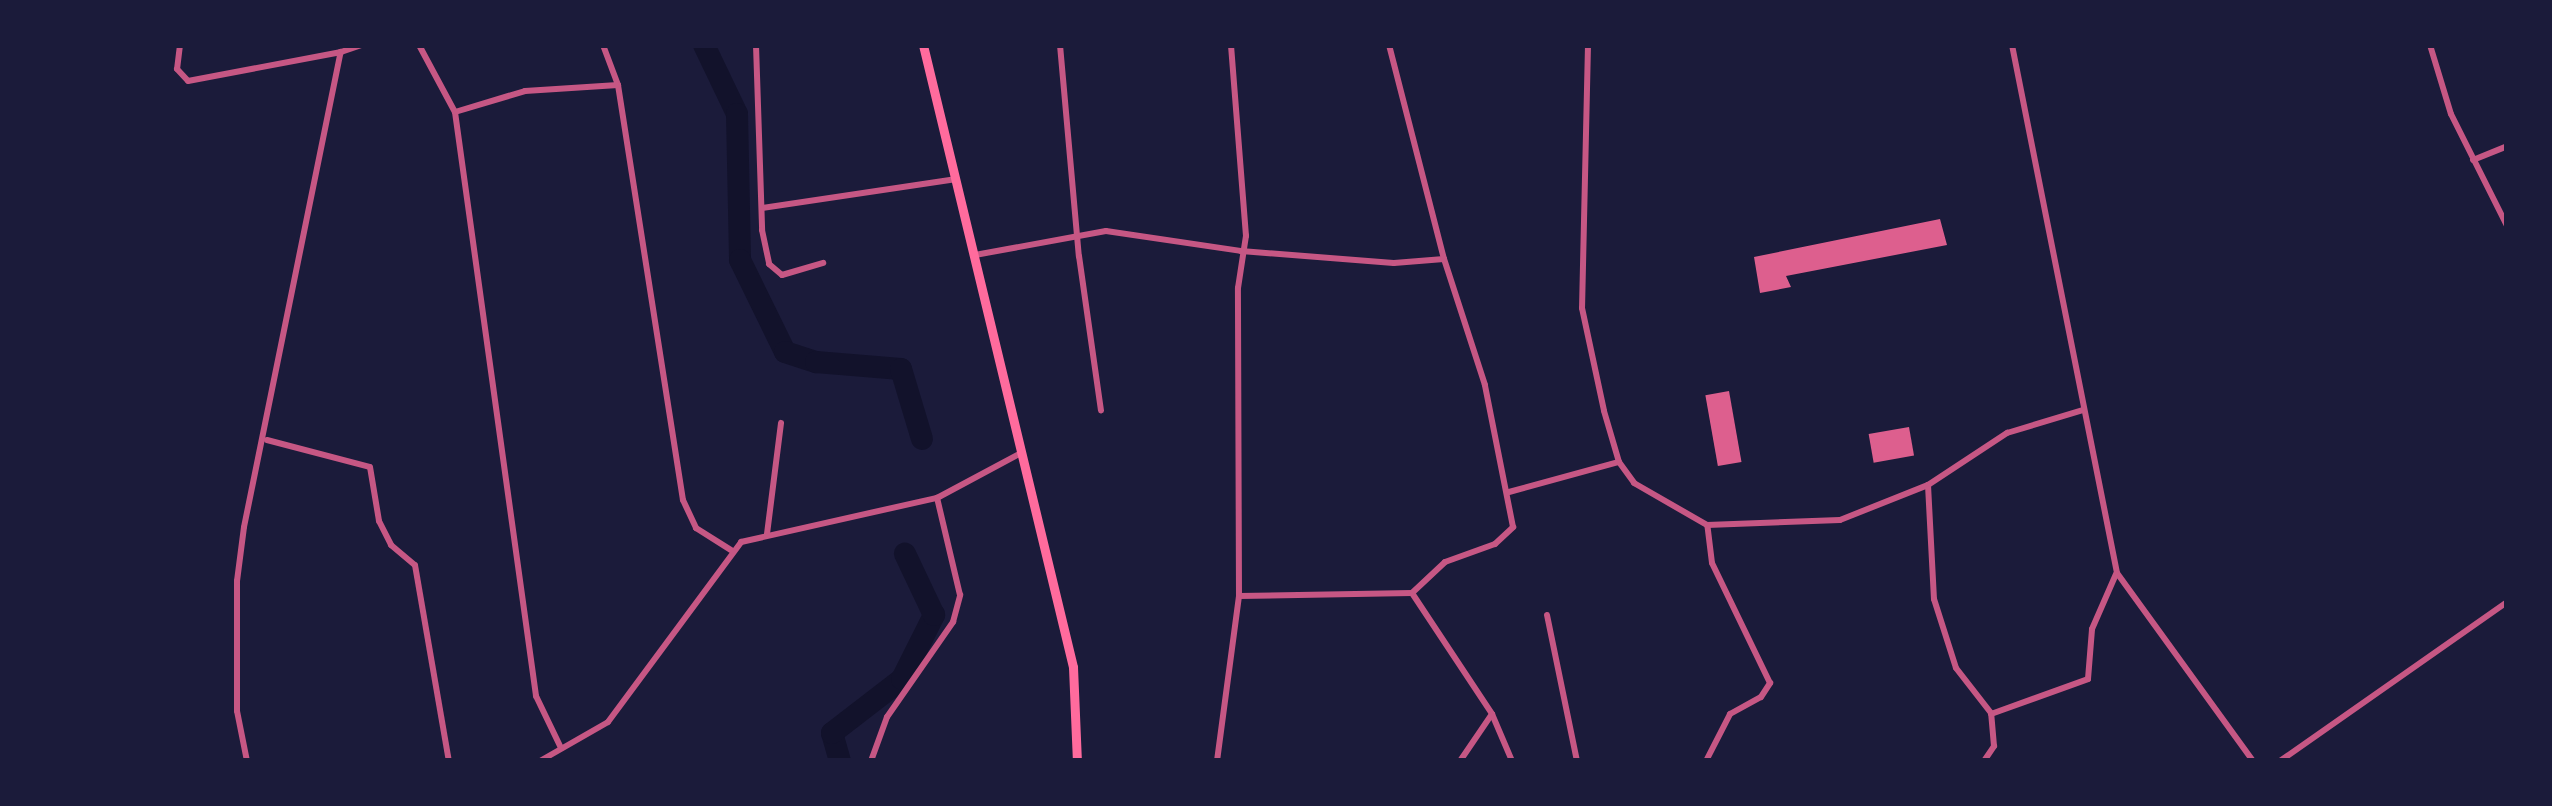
<!DOCTYPE html>
<html>
<head>
<meta charset="utf-8">
<style>
  body { margin:0 }
  #map { position:relative; width:2552px; height:806px; overflow:hidden; background:#1b1b3a; font-family:"PT Sans Narrow",sans-serif }
  div>[style] { position:absolute }
  .river>* { height:22px; margin:-11px; padding:0 11px; transform-origin:11px; border-radius:11px; background:#12122b }
  .building>* { inset:0; background:#dd5f8e; transform-origin:0 0 }
  .minor>* { height:6px; margin:-3px; padding:0 3px; transform-origin:3px; border-radius:3px; background:#c65784 }
  .primary>* { height:9px; margin:-4.5px; padding:0 4.5px; transform-origin:4.5px; border-radius:4.5px; background:#ff6b9d }
  span { translate:-50% -50%; white-space:nowrap; text-align:center; line-height:1.15; -webkit-text-stroke:8px #1b1b3a; paint-order:stroke }
  .frame { position:absolute; inset:0; border:48px solid #1b1b3a; pointer-events:none }
</style>
</head>
<body>
<div id="map">
  <div class="river">
    <i style="left:704px;top:45px;width:76px;rotate:64.4deg"></i>
    <i style="left:737px;top:114px;width:146px;rotate:88.8deg"></i>
    <i style="left:740px;top:260px;width:102px;rotate:63.9deg"></i>
    <i style="left:785px;top:352px;width:33px;rotate:18deg"></i>
    <i style="left:816px;top:362px;width:85px;rotate:4.7deg"></i>
    <i style="left:901px;top:369px;width:73px;rotate:73.3deg"></i>
    <i style="left:840px;top:761px;width:29px;rotate:-106deg"></i>
    <i style="left:832px;top:733px;width:88px;rotate:-37.6deg"></i>
    <i style="left:902px;top:679px;width:72px;rotate:-63.4deg"></i>
    <i style="left:934px;top:615px;width:68px;rotate:-115.4deg"></i>
  </div>
  <div class="building">
    <i style="clip-path:polygon(1940px 219px,1947px 245px,1786px 276px,1791px 287px,1760px 293px,1754px 257px)"></i>
    <i style="left:1729px;top:391px;width:72px;height:24px;rotate:80deg"></i>
    <i style="left:1909px;top:427px;width:29px;height:41px;rotate:80deg"></i>
  </div>
  <div class="minor">
    <i style="left:180px;top:45px;width:24px;rotate:97deg"></i>
    <i style="left:177px;top:69px;width:16px;rotate:47deg"></i>
    <i style="left:188px;top:81px;width:156px;rotate:-10.7deg"></i>
    <i style="left:419px;top:45px;width:76px;rotate:61.8deg"></i>
    <i style="left:455px;top:112px;width:590px;rotate:82.1deg"></i>
    <i style="left:536px;top:696px;width:58px;rotate:64.3deg"></i>
    <i style="left:603px;top:45px;width:43px;rotate:69.4deg"></i>
    <i style="left:618px;top:85px;width:420px;rotate:81.1deg"></i>
    <i style="left:683px;top:500px;width:31px;rotate:65deg"></i>
    <i style="left:696px;top:528px;width:41px;rotate:32.2deg"></i>
    <i style="left:756px;top:45px;width:185px;rotate:88.1deg"></i>
    <i style="left:762px;top:230px;width:35px;rotate:78deg"></i>
    <i style="left:769px;top:264px;width:17px;rotate:40deg"></i>
    <i style="left:782px;top:275px;width:43px;rotate:-16.3deg"></i>
    <i style="left:1060px;top:45px;width:212px;rotate:84.9deg"></i>
    <i style="left:1079px;top:256px;width:156px;rotate:81.9deg"></i>
    <i style="left:1588px;top:45px;width:263px;rotate:91.3deg"></i>
    <i style="left:1582px;top:308px;width:105px;rotate:77.9deg"></i>
    <i style="left:1604px;top:411px;width:53px;rotate:73.6deg"></i>
    <i style="left:1619px;top:462px;width:26px;rotate:54deg"></i>
    <i style="left:1634px;top:483px;width:84px;rotate:29.9deg"></i>
    <i style="left:1707px;top:525px;width:133px;rotate:-2.2deg"></i>
    <i style="left:1840px;top:520px;width:95px;rotate:-21.7deg"></i>
    <i style="left:1928px;top:485px;width:95px;rotate:-33.4deg"></i>
    <i style="left:2007px;top:433px;width:79px;rotate:-16.8deg"></i>
    <i style="left:2012px;top:45px;width:538px;rotate:78.75deg"></i>
    <i style="left:2117px;top:573px;width:232px;rotate:54.1deg"></i>
    <i style="left:2430px;top:45px;width:72px;rotate:73.1deg"></i>
    <i style="left:2451px;top:114px;width:125px;rotate:63.4deg"></i>
    <i style="left:455px;top:112px;width:73px;rotate:-16.7deg"></i>
    <i style="left:525px;top:91px;width:93px;rotate:-3.7deg"></i>
    <i style="left:2473px;top:160px;width:37px;rotate:-22deg"></i>
    <i style="left:762px;top:208px;width:195px;rotate:-8.5deg"></i>
    <i style="left:975px;top:255px;width:133px;rotate:-10.4deg"></i>
    <i style="left:1106px;top:231px;width:136px;rotate:8.4deg"></i>
    <i style="left:1241px;top:251px;width:153px;rotate:4.5deg"></i>
    <i style="left:1394px;top:263px;width:50px;rotate:-4.6deg"></i>
    <i style="left:267px;top:440px;width:106px;rotate:14.7deg"></i>
    <i style="left:370px;top:467px;width:55px;rotate:80.5deg"></i>
    <i style="left:379px;top:521px;width:27px;rotate:63deg"></i>
    <i style="left:391px;top:545px;width:31px;rotate:40deg"></i>
    <i style="left:415px;top:565px;width:199px;rotate:80.2deg"></i>
    <i style="left:1928px;top:485px;width:114px;rotate:87deg"></i>
    <i style="left:1934px;top:599px;width:72px;rotate:72.3deg"></i>
    <i style="left:1956px;top:668px;width:57px;rotate:52.1deg"></i>
    <i style="left:1509px;top:492px;width:114px;rotate:-15.3deg"></i>
    <i style="left:767px;top:534px;width:112px;rotate:-82.8deg"></i>
    <i style="left:1412px;top:593px;width:145px;rotate:56.5deg"></i>
    <i style="left:1492px;top:714px;width:51px;rotate:66.9deg"></i>
    <i style="left:1239px;top:596px;width:173px;rotate:-1deg"></i>
    <i style="left:1412px;top:593px;width:45px;rotate:-43.2deg"></i>
    <i style="left:1445px;top:562px;width:53px;rotate:-19.8deg"></i>
    <i style="left:1495px;top:544px;width:25px;rotate:-43deg"></i>
    <i style="left:1513px;top:527px;width:145px;rotate:-101.2deg"></i>
    <i style="left:1485px;top:385px;width:133px;rotate:-108deg"></i>
    <i style="left:1444px;top:259px;width:221px;rotate:-104.4deg"></i>
    <i style="left:1547px;top:615px;width:149px;rotate:78.4deg"></i>
    <i style="left:247px;top:761px;width:51px;rotate:-101.3deg"></i>
    <i style="left:237px;top:711px;width:130px;rotate:-90deg"></i>
    <i style="left:237px;top:581px;width:54px;rotate:-82.6deg"></i>
    <i style="left:244px;top:527px;width:485px;rotate:-78.5deg"></i>
    <i style="left:341px;top:52px;width:21px;rotate:-19deg"></i>
    <i style="left:540px;top:761px;width:78px;rotate:-29.8deg"></i>
    <i style="left:608px;top:722px;width:224px;rotate:-53.5deg"></i>
    <i style="left:741px;top:542px;width:201px;rotate:-12.7deg"></i>
    <i style="left:937px;top:498px;width:95px;rotate:-28.2deg"></i>
    <i style="left:871px;top:761px;width:47px;rotate:-70deg"></i>
    <i style="left:887px;top:717px;width:116px;rotate:-55.2deg"></i>
    <i style="left:953px;top:622px;width:28px;rotate:-75deg"></i>
    <i style="left:960px;top:595px;width:100px;rotate:-103.3deg"></i>
    <i style="left:1217px;top:761px;width:166px;rotate:-82.4deg"></i>
    <i style="left:1239px;top:596px;width:308px;rotate:-90.2deg"></i>
    <i style="left:1238px;top:288px;width:53px;rotate:-81.3deg"></i>
    <i style="left:1246px;top:236px;width:192px;rotate:-94.5deg"></i>
    <i style="left:1460px;top:761px;width:57px;rotate:-55.8deg"></i>
    <i style="left:1706px;top:761px;width:53px;rotate:-62.9deg"></i>
    <i style="left:1730px;top:714px;width:35px;rotate:-29deg"></i>
    <i style="left:1761px;top:697px;width:17px;rotate:-57deg"></i>
    <i style="left:1770px;top:683px;width:133px;rotate:-115.8deg"></i>
    <i style="left:1712px;top:563px;width:38px;rotate:-97deg"></i>
    <i style="left:1984px;top:761px;width:18px;rotate:-56deg"></i>
    <i style="left:1994px;top:746px;width:32px;rotate:-95deg"></i>
    <i style="left:1991px;top:714px;width:103px;rotate:-19.8deg"></i>
    <i style="left:2088px;top:679px;width:50px;rotate:-85.4deg"></i>
    <i style="left:2092px;top:629px;width:60px;rotate:-66.4deg"></i>
    <i style="left:2280px;top:761px;width:277px;rotate:-35deg"></i>
  </div>
  <div class="primary">
    <i style="left:923px;top:45px;width:640px;rotate:76.44deg"></i>
    <i style="left:1073px;top:667px;width:94px;rotate:87.6deg"></i>
  </div>
  <div class="frame"></div>
</div>
</body>
</html>
